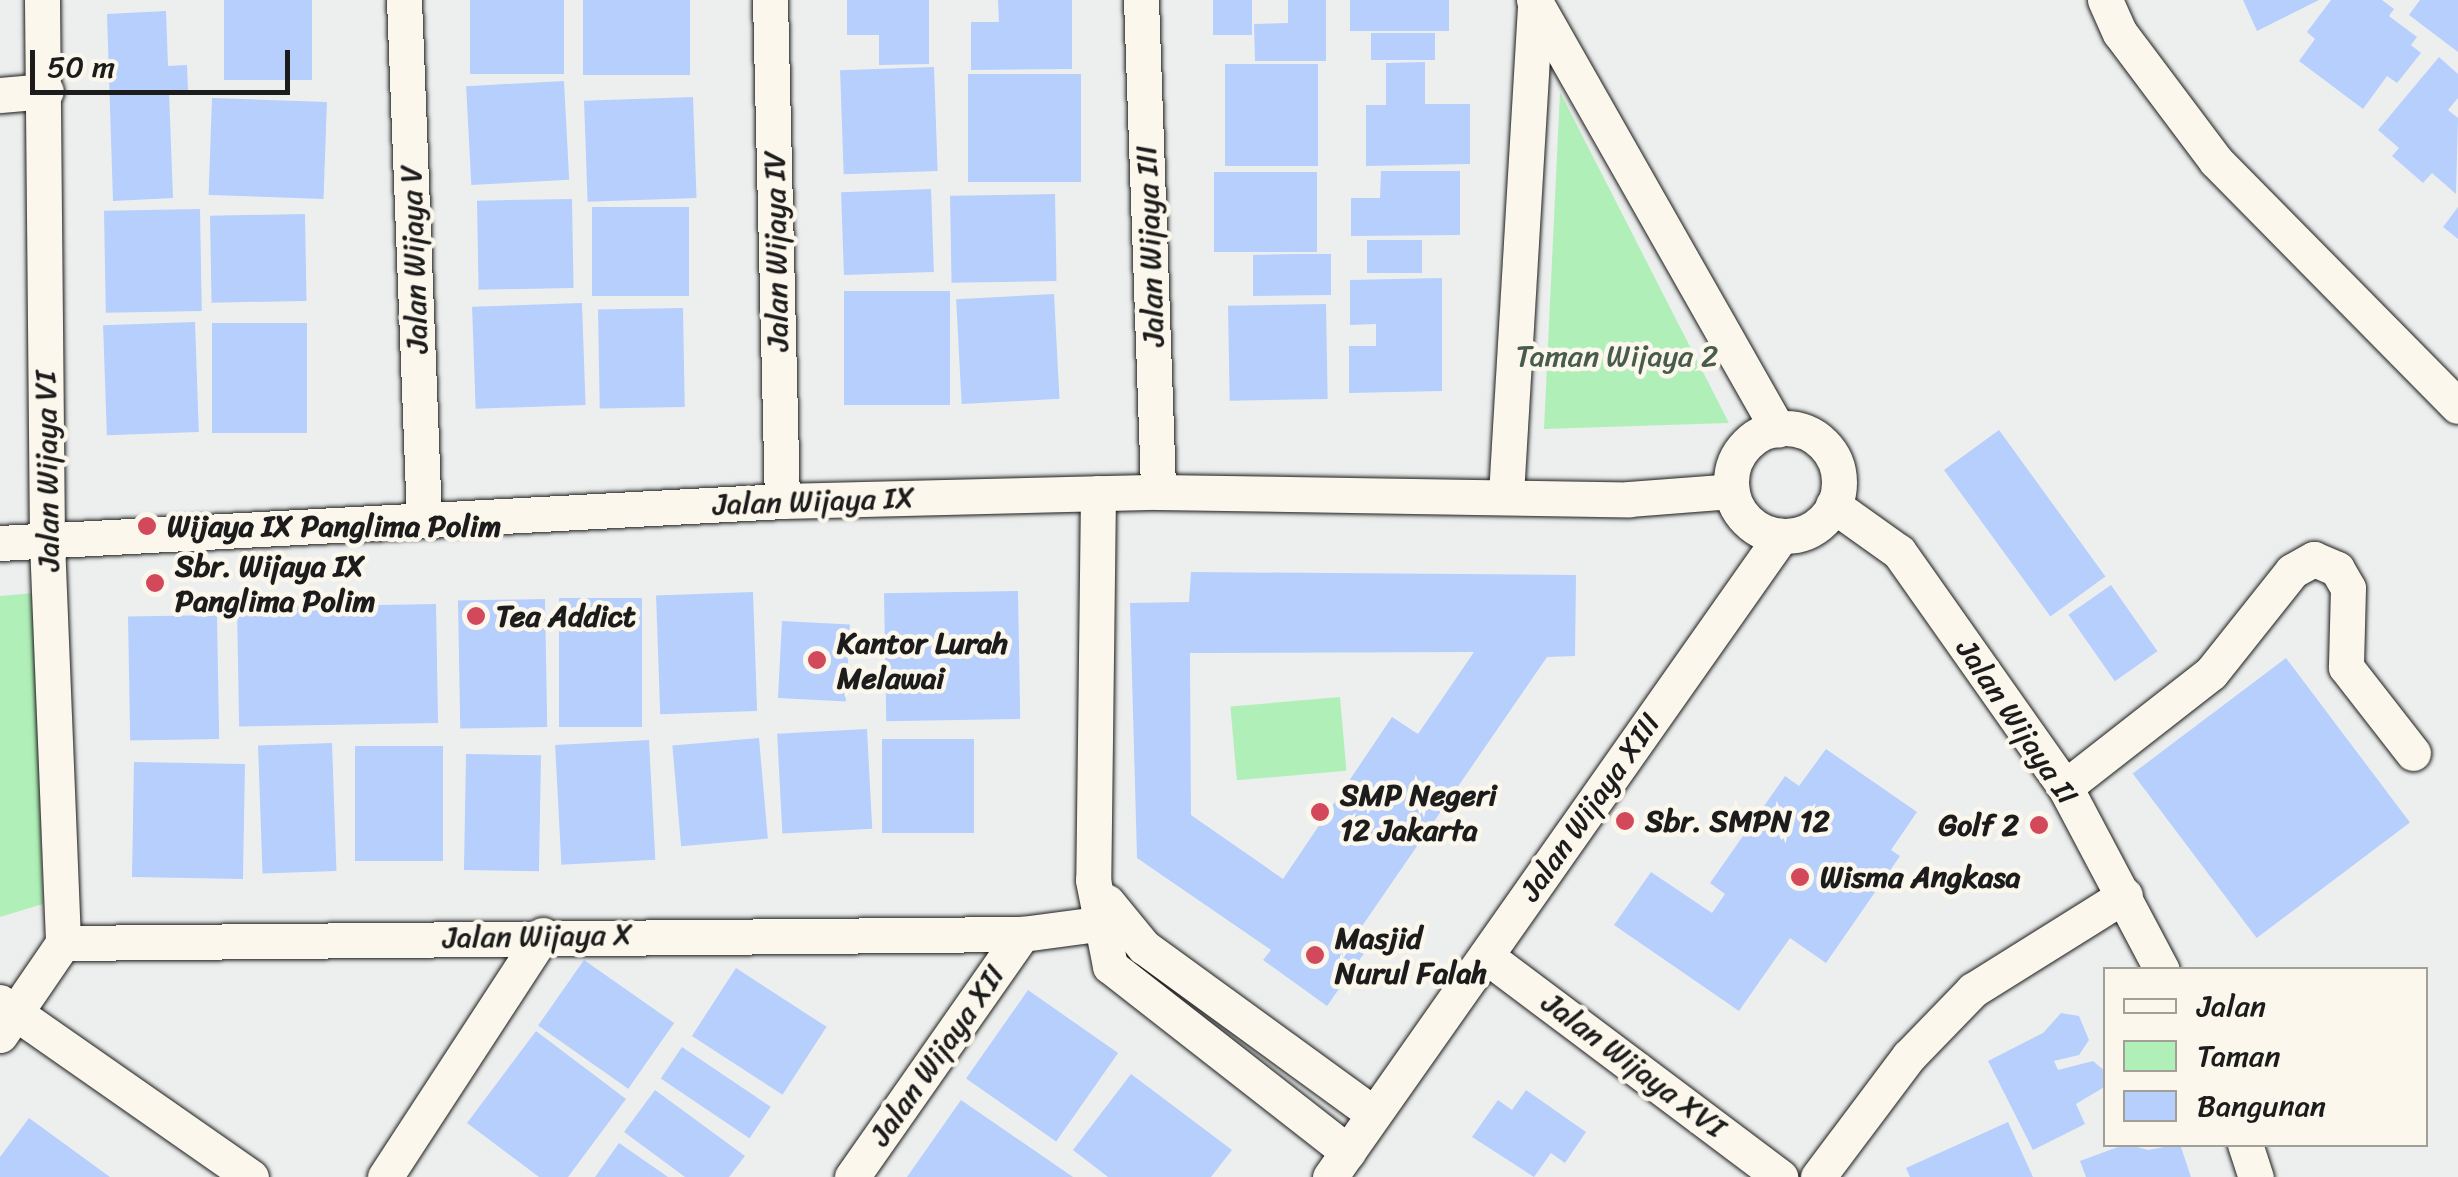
<!DOCTYPE html>
<html>
<head>
<meta charset="utf-8">
<style>
  body { margin:0 }
  #map { position:relative; width:2458px; height:1177px; overflow:hidden; background:#edefef; font-family:Sriracha,sans-serif }
  div>[style] { position:absolute }
  .green>* { inset:0; background:#b0f0b8; transform-origin:0 0 }
  .building>* { inset:0; background:#b7cffd; transform-origin:0 0 }
  .roads { filter:drop-shadow(0 0 2px #1c1c1c) drop-shadow(0 0 2px #1c1c1c) }
  .minor>* { height:35px; margin:-17.5px; padding:0 17.5px; transform-origin:17.5px; border-radius:17.5px; background:#fbf7ec }
  .minor>.ring { margin:-17.5px; padding:0; box-sizing:content-box; background:none; border:35px solid #fbf7ec; border-radius:50% }
  .dots>* { width:28px; height:28px; translate:-50% -50%; box-sizing:border-box; border:5px solid #fbf7ec; border-radius:50% }
  span { translate:-50% -50%; white-space:nowrap; text-align:center; line-height:1.15; -webkit-text-stroke:9px #fbf7ec; paint-order:stroke }
  .street-label { font-size:30px; color:#1c1c1c }
  .park-label { font-size:30px; color:#485c4b }
  .poi-label { font-size:30px; color:#1c1c1c; font-weight:700 }
  .left { translate:0 -50%; text-align:left }
  .right { translate:-100% -50%; text-align:right }
  .legend { position:absolute; left:2103px; top:967px; width:325px; height:180px; box-sizing:border-box; background:#fbf7ec; border:2px solid #a29f99; margin:0; padding:12px 18px; list-style:none; font-size:30px; color:#1c1c1c }
  .legend li { display:flex; align-items:center; gap:20px; height:50px }
  .legend b { width:50px; border:2px solid #a29f99 }
  .scale { position:absolute; left:30px; top:50px; width:260px; height:45px; box-sizing:border-box; border:5px solid #1c1c1c; border-top:0; padding-left:12px; font-size:30px; line-height:35px; white-space:nowrap; color:#1c1c1c; -webkit-text-stroke:8px #fbf7ec; paint-order:stroke }
</style>
</head>
<body>
<div id="map">
  <div class="green">
    <i style="clip-path:polygon(1560px 92px,1729px 423px,1544px 429px)"></i>
    <i style="clip-path:polygon(34px 593px,43px 904px,0 917px,0 596px)"></i>
    <i style="left:1340px;top:697px;width:74px;height:110px;rotate:85deg"></i>
  </div>
  <div class="building">
    <i style="left:224px;top:0;width:88px;height:80px"></i>
    <i style="left:470px;top:0;width:94px;height:74px"></i>
    <i style="left:583px;top:0;width:107px;height:75px"></i>
    <i style="clip-path:polygon(847px 0,929px 0,929px 64px,879px 65px,879px 35px,847px 35px)"></i>
    <i style="clip-path:polygon(998px 0,1072px 0,1072px 69px,971px 70px,971px 22px,999px 22px)"></i>
    <i style="left:1213px;top:0;width:39px;height:35px"></i>
    <i style="clip-path:polygon(1288px 0,1326px 0,1326px 61px,1255px 61px,1254px 24px,1288px 23px)"></i>
    <i style="left:1350px;top:0;width:99px;height:31px"></i>
    <i style="clip-path:polygon(2243px 0,2319px 0,2257px 31px)"></i>
    <i style="clip-path:polygon(2331px 0,2382px 0,2394px 9px,2389px 16px,2417px 37px,2411px 45px,2421px 53px,2397px 83px,2387px 76px,2363px 109px,2299px 61px,2315px 39px,2307px 32px)"></i>
    <i style="clip-path:polygon(2420px 0,2458px 0,2458px 52px,2409px 15px)"></i>
    <i style="clip-path:polygon(166px 11px,168px 66px,187px 65px,188px 90px,169px 91px,173px 198px,113px 201px,107px 14px)"></i>
    <i style="left:1435px;top:33px;width:27px;height:64px;rotate:90deg"></i>
    <i style="clip-path:polygon(2439px 57px,2458px 74px,2458px 98px,2448px 110px,2458px 118px,2456px 194px,2432px 173px,2423px 183px,2392px 156px,2399px 148px,2378px 130px)"></i>
    <i style="clip-path:polygon(1425px 62px,1425px 104px,1470px 104px,1470px 164px,1366px 166px,1366px 105px,1386px 105px,1386px 63px)"></i>
    <i style="left:1318px;top:64px;width:102px;height:93px;rotate:90deg"></i>
    <i style="left:934px;top:67px;width:104px;height:94px;rotate:88deg"></i>
    <i style="left:1081px;top:74px;width:108px;height:113px;rotate:90deg"></i>
    <i style="left:564px;top:81px;width:99px;height:98px;rotate:87deg"></i>
    <i style="left:693px;top:97px;width:101px;height:109px;rotate:88deg"></i>
    <i style="left:212px;top:98px;width:115px;height:97px;rotate:2deg"></i>
    <i style="clip-path:polygon(1381px 171px,1460px 171px,1460px 235px,1351px 236px,1351px 198px,1380px 198px)"></i>
    <i style="left:1317px;top:172px;width:80px;height:103px;rotate:90deg"></i>
    <i style="left:931px;top:189px;width:83px;height:90px;rotate:88deg"></i>
    <i style="left:1055px;top:194px;width:87px;height:105px;rotate:89deg"></i>
    <i style="left:572px;top:199px;width:89px;height:95px;rotate:89deg"></i>
    <i style="left:689px;top:207px;width:89px;height:97px;rotate:90deg"></i>
    <i style="clip-path:polygon(2458px 207px,2458px 239px,2443px 227px)"></i>
    <i style="left:200px;top:209px;width:102px;height:96px;rotate:89deg"></i>
    <i style="left:305px;top:214px;width:87px;height:95px;rotate:89deg"></i>
    <i style="left:1367px;top:240px;width:55px;height:33px"></i>
    <i style="clip-path:polygon(1294px 254px,1331px 254px,1331px 295px,1253px 296px,1253px 255px)"></i>
    <i style="clip-path:polygon(1442px 278px,1442px 391px,1349px 393px,1349px 346px,1376px 346px,1376px 324px,1350px 325px,1350px 280px)"></i>
    <i style="left:950px;top:291px;width:114px;height:106px;rotate:90deg"></i>
    <i style="left:1054px;top:294px;width:105px;height:98px;rotate:87deg"></i>
    <i style="left:582px;top:303px;width:102px;height:110px;rotate:88deg"></i>
    <i style="left:1326px;top:304px;width:95px;height:98px;rotate:89deg"></i>
    <i style="left:683px;top:308px;width:99px;height:85px;rotate:89deg"></i>
    <i style="left:195px;top:322px;width:110px;height:92px;rotate:88deg"></i>
    <i style="left:212px;top:323px;width:95px;height:110px"></i>
    <i style="left:1999px;top:430px;width:181px;height:68px;rotate:54deg"></i>
    <i style="clip-path:polygon(evenodd,1191px 572px,1576px 575px,1575px 656px,1547px 657px,1358px 932px,1372px 942px,1327px 1006px,1263px 960px,1271px 950px,1137px 858px,1130px 603px,1189px 602px,1191px 572px,1474px 652px,1418px 734px,1392px 717px,1283px 879px,1191px 815px,1190px 653px,1474px 652px)"></i>
    <i style="left:2111px;top:585px;width:81px;height:52px;rotate:55deg"></i>
    <i style="left:1018px;top:591px;width:128px;height:134px;rotate:89deg"></i>
    <i style="left:753px;top:592px;width:119px;height:97px;rotate:88deg"></i>
    <i style="left:559px;top:598px;width:83px;height:129px"></i>
    <i style="left:545px;top:599px;width:128px;height:87px;rotate:89deg"></i>
    <i style="left:436px;top:604px;width:119px;height:199px;rotate:89deg"></i>
    <i style="left:217px;top:615px;width:124px;height:89px;rotate:89deg"></i>
    <i style="left:782px;top:621px;width:68px;height:77px;rotate:3deg"></i>
    <i style="left:2286px;top:658px;width:206px;height:192px;rotate:53deg"></i>
    <i style="left:867px;top:729px;width:100px;height:90px;rotate:87deg"></i>
    <i style="left:759px;top:738px;width:101px;height:87px;rotate:85deg"></i>
    <i style="left:974px;top:739px;width:94px;height:92px;rotate:90deg"></i>
    <i style="left:649px;top:740px;width:120px;height:94px;rotate:87deg"></i>
    <i style="left:332px;top:743px;width:128px;height:74px;rotate:88deg"></i>
    <i style="left:443px;top:746px;width:115px;height:88px;rotate:90deg"></i>
    <i style="clip-path:polygon(1826px 749px,1917px 812px,1891px 850px,1900px 856px,1826px 963px,1790px 938px,1739px 1011px,1614px 925px,1651px 872px,1712px 913px,1725px 894px,1710px 883px,1785px 776px,1799px 786px)"></i>
    <i style="left:466px;top:754px;width:75px;height:116px;rotate:1deg"></i>
    <i style="left:134px;top:762px;width:111px;height:115px;rotate:1deg"></i>
    <i style="left:584px;top:960px;width:110px;height:80px;rotate:35deg"></i>
    <i style="left:736px;top:968px;width:108px;height:81px;rotate:33deg"></i>
    <i style="left:1028px;top:990px;width:110px;height:108px;rotate:35deg"></i>
    <i style="clip-path:polygon(2061px 1013px,2079px 1016px,2089px 1040px,2079px 1055px,2054px 1061px,2058px 1070px,2093px 1061px,2105px 1071px,2106px 1086px,2076px 1104px,2085px 1124px,2033px 1150px,1988px 1061px,2043px 1033px)"></i>
    <i style="clip-path:polygon(536px 1031px,626px 1099px,568px 1177px,539px 1177px,467px 1123px)"></i>
    <i style="left:682px;top:1047px;width:107px;height:38px;rotate:34deg"></i>
    <i style="clip-path:polygon(1131px 1074px,1232px 1150px,1211px 1177px,1108px 1177px,1073px 1150px)"></i>
    <i style="clip-path:polygon(655px 1090px,745px 1156px,729px 1177px,685px 1177px,624px 1132px)"></i>
    <i style="clip-path:polygon(1526px 1090px,1586px 1132px,1565px 1163px,1551px 1153px,1534px 1177px,1472px 1137px,1498px 1100px,1512px 1110px)"></i>
    <i style="clip-path:polygon(961px 1100px,1073px 1177px,907px 1177px)"></i>
    <i style="clip-path:polygon(29px 1118px,110px 1177px,0 1177px,0 1157px)"></i>
    <i style="clip-path:polygon(2008px 1122px,2033px 1177px,1910px 1177px,1906px 1168px)"></i>
    <i style="clip-path:polygon(619px 1143px,668px 1177px,595px 1177px)"></i>
    <i style="clip-path:polygon(2126px 1144px,2148px 1150px,2180px 1144px,2191px 1177px,2086px 1177px,2080px 1161px)"></i>
  </div>
  <div class="roads">
    <div class="minor">
      <i style="left:42px;top:0;width:542px;rotate:89.47deg"></i>
      <i style="left:47px;top:542px;width:401px;rotate:87.7deg"></i>
      <i style="left:404px;top:0;width:518px;rotate:87.79deg"></i>
      <i style="left:770px;top:0;width:501px;rotate:88.63deg"></i>
      <i style="left:1141px;top:0;width:492px;rotate:88deg"></i>
      <i style="left:1534px;top:0;width:494px;rotate:60.4deg"></i>
      <i style="left:2105px;top:0;width:36px;rotate:66deg"></i>
      <i style="left:2120px;top:33px;width:160px;rotate:53.1deg"></i>
      <i style="left:2216px;top:161px;width:344px;rotate:45.4deg"></i>
      <i style="left:0;top:95px;width:46px;rotate:-5deg"></i>
      <i class="ring" style="left:1731px;top:428px;width:73px;height:73px"></i>
      <i style="left:1098px;top:493px;width:387px;rotate:90.7deg"></i>
      <i style="left:1093px;top:880px;width:88px;rotate:78.8deg"></i>
      <i style="left:1110px;top:966px;width:302px;rotate:38deg"></i>
      <i style="left:1506px;top:495px;width:487px;rotate:-86.6deg"></i>
      <i style="left:1833px;top:505px;width:81px;rotate:35.5deg"></i>
      <i style="left:1899px;top:552px;width:288px;rotate:54.8deg"></i>
      <i style="left:2065px;top:787px;width:207px;rotate:62.1deg"></i>
      <i style="left:0;top:543px;width:783px;rotate:-3.07deg"></i>
      <i style="left:782px;top:501px;width:376px;rotate:-1.4deg"></i>
      <i style="left:1158px;top:492px;width:471px;rotate:0.9deg"></i>
      <i style="left:1629px;top:499px;width:103px;rotate:-4.4deg"></i>
      <i style="left:2065px;top:787px;width:185px;rotate:-38deg"></i>
      <i style="left:2211px;top:673px;width:130px;rotate:-51.5deg"></i>
      <i style="left:2292px;top:571px;width:25px;rotate:-29deg"></i>
      <i style="left:2314px;top:559px;width:25px;rotate:23deg"></i>
      <i style="left:2337px;top:569px;width:22px;rotate:60deg"></i>
      <i style="left:2348px;top:588px;width:79px;rotate:91.5deg"></i>
      <i style="left:2346px;top:667px;width:109px;rotate:52.1deg"></i>
      <i style="left:1107px;top:902px;width:58px;rotate:50.6deg"></i>
      <i style="left:1144px;top:947px;width:284px;rotate:36deg"></i>
      <i style="left:1486px;top:956px;width:368px;rotate:36.9deg"></i>
      <i style="left:0;top:1002px;width:306px;rotate:34.9deg"></i>
      <i style="left:0;top:1035px;width:112px;rotate:-55.6deg"></i>
      <i style="left:63px;top:943px;width:959px;rotate:-0.54deg"></i>
      <i style="left:1022px;top:934px;width:98px;rotate:-7.6deg"></i>
      <i style="left:2245px;top:1144px;width:35px;rotate:72deg"></i>
      <i style="left:385px;top:1177px;width:289px;rotate:-56.9deg"></i>
      <i style="left:852px;top:1177px;width:297px;rotate:-55deg"></i>
      <i style="left:1330px;top:1177px;width:784px;rotate:-54.87deg"></i>
      <i style="left:1818px;top:1177px;width:151px;rotate:-53.1deg"></i>
      <i style="left:1909px;top:1056px;width:92px;rotate:-45.9deg"></i>
      <i style="left:1973px;top:990px;width:179px;rotate:-32deg"></i>
    </div>
  </div>
  <div class="dots">
    <i style="left:147px;top:526px;background:#d1495b"></i>
    <i style="left:155px;top:583px;background:#d1495b"></i>
    <i style="left:476px;top:616px;background:#d1495b"></i>
    <i style="left:817px;top:660px;background:#d1495b"></i>
    <i style="left:1320px;top:812px;background:#d1495b"></i>
    <i style="left:1625px;top:821px;background:#d1495b"></i>
    <i style="left:2039px;top:825px;background:#d1495b"></i>
    <i style="left:1800px;top:877px;background:#d1495b"></i>
    <i style="left:1315px;top:955px;background:#d1495b"></i>
  </div>
  <div class="street-label">
    <span style="left:1150px;top:246px;rotate:-92deg">Jalan Wijaya III</span>
    <span style="left:776px;top:251px;rotate:-91deg">Jalan Wijaya IV</span>
    <span style="left:414px;top:259px;rotate:-92deg">Jalan Wijaya V</span>
    <span style="left:47px;top:471px;rotate:-91deg">Jalan Wijaya VI</span>
    <span style="left:814px;top:501px;rotate:-2deg">Jalan Wijaya IX</span>
    <span style="left:2017px;top:722px;rotate:56deg">Jalan Wijaya II</span>
    <span style="left:1590px;top:807px;rotate:-55deg">Jalan Wijaya XIII</span>
    <span style="left:538px;top:936px;rotate:-1deg">Jalan Wijaya X</span>
    <span style="left:937px;top:1055px;rotate:-55deg">Jalan Wijaya XII</span>
    <span style="left:1634px;top:1065px;rotate:37deg">Jalan Wijaya XVI</span>
  </div>
  <div class="park-label">
    <span style="left:1617px;top:356px">Taman Wijaya 2</span>
  </div>
  <div class="poi-label">
    <span class="left" style="left:167px;top:526px">Wijaya IX Panglima Polim</span>
    <span class="left" style="left:175px;top:583px">Sbr. Wijaya IX<br>Panglima Polim</span>
    <span class="left" style="left:496px;top:616px">Tea Addict</span>
    <span class="left" style="left:837px;top:660px">Kantor Lurah<br>Melawai</span>
    <span class="left" style="left:1340px;top:812px">SMP Negeri<br>12 Jakarta</span>
    <span class="left" style="left:1645px;top:821px">Sbr. SMPN 12</span>
    <span class="right" style="left:2019px;top:825px">Golf 2</span>
    <span class="left" style="left:1820px;top:877px">Wisma Angkasa</span>
    <span class="left" style="left:1335px;top:955px">Masjid<br>Nurul Falah</span>
  </div>
  <ul class="legend">
  <li><b style="height:12px;background:#fbf7ec"></b>Jalan</li>
  <li><b style="height:28px;background:#b0f0b8"></b>Taman</li>
  <li><b style="height:28px;background:#b7cffd"></b>Bangunan</li>
  </ul>
  <div class="scale">50 m</div>
</div>
</body>
</html>
